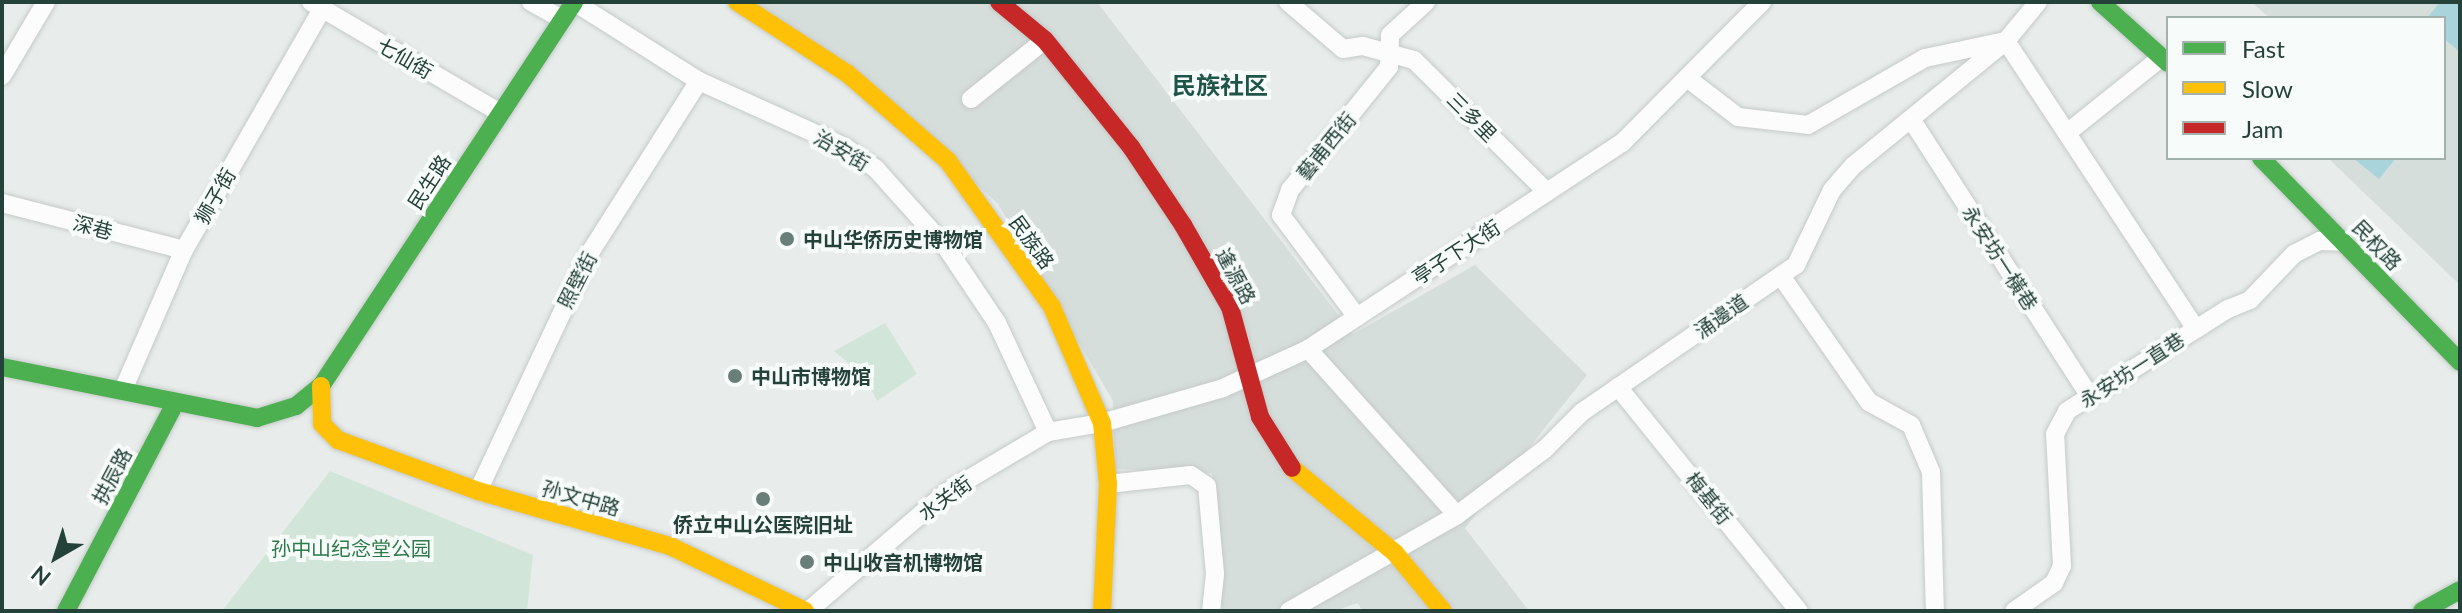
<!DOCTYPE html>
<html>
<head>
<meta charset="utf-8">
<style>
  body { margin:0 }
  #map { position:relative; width:2462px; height:613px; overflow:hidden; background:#e8edeb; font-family:Lato,"Noto Sans SC",sans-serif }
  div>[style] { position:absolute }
  .built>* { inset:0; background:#d6dedb }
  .green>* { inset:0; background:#d1e6d8 }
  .water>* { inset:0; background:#a9d4db }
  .roads { filter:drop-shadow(0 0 2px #c5cac8) drop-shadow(0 0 2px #c5cac8) }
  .street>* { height:18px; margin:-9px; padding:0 9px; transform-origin:9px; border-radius:9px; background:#fcfcfc }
  .fast>* { height:18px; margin:-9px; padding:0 9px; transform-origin:9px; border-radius:9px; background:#4caf50 }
  .slow>* { height:18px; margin:-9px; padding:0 9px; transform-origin:9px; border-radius:9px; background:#ffc107 }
  .jam>* { height:18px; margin:-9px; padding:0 9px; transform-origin:9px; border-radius:9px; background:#c62828 }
  .dots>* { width:22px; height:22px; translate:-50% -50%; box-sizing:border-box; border:4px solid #f7fbf9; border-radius:50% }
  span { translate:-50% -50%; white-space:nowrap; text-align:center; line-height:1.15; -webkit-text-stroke:8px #f7fbf9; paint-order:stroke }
  .street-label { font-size:20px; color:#24423a }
  .poi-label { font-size:20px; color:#24423a; font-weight:700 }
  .left { translate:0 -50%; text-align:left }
  .park-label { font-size:20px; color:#2d7a4b }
  .quarter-label { font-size:24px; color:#1f5548; font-weight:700 }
  .frame { position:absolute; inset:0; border:4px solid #24423a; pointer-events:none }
  .legend { position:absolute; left:2166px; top:16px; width:280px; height:144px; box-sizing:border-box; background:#f7fbf9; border:2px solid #a3b1ad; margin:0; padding:10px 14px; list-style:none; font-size:24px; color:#24423a }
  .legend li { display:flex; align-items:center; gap:16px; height:40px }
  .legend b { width:40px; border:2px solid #a3b1ad }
  .north { position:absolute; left:16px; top:517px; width:80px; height:80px; -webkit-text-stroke:6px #f7fbf9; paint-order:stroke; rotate:219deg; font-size:22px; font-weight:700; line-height:32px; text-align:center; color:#24423a }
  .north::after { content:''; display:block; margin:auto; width:28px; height:36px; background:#24423a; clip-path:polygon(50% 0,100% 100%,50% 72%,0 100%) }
</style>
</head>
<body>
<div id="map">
  <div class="built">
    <i style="clip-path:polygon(750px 2px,1097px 2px,1353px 334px,1475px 265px,1587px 375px,1465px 528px,1529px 611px,1363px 611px,1357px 603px,1335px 611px,1222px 611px,1212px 473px,1115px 469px,1113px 401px,998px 204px,857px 73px)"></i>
    <i style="clip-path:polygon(2251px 2px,2460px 2px,2460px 285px,2328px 158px,2444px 158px,2444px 18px,2270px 18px)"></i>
  </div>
  <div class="green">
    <i style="clip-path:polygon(885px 323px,917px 374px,877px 401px,865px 377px,834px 351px)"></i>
    <i style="clip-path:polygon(330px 471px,533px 555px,527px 611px,222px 611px)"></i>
  </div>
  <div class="water">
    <i style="clip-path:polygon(2440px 2px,2460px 2px,2460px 52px,2444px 39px,2444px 18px,2427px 18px)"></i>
    <i style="clip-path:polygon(2353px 158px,2396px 158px,2379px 179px)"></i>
  </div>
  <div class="roads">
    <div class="street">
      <i style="left:311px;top:2px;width:219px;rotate:30.4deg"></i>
      <i style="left:531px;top:2px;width:35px;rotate:29deg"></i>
      <i style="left:574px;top:2px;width:148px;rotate:32.3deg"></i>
      <i style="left:699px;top:81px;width:160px;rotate:24.3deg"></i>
      <i style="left:845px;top:147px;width:38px;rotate:35deg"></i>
      <i style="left:876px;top:169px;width:105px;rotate:48.1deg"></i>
      <i style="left:946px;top:247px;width:92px;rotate:56.1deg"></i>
      <i style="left:997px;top:323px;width:120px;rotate:64.9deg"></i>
      <i style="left:1288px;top:2px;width:72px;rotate:40.5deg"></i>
      <i style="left:1343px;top:49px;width:20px;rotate:-9deg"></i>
      <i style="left:1363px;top:46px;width:53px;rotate:15.4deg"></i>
      <i style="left:1414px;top:60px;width:187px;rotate:44.8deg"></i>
      <i style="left:2px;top:76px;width:86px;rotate:-59.3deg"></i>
      <i style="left:1687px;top:78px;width:64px;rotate:37.4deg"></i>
      <i style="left:1738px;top:117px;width:70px;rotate:6.5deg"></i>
      <i style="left:1808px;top:125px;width:135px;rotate:-29.8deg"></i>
      <i style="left:1925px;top:58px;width:83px;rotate:-11.9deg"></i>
      <i style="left:2006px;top:41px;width:345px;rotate:56.6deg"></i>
      <i style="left:971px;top:99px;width:95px;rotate:-38.6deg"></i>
      <i style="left:1911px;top:119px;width:331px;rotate:57.2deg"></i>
      <i style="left:2067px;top:133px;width:122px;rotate:-38.7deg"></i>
      <i style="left:2px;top:203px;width:188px;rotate:14.5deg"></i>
      <i style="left:1781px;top:276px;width:154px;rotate:55.1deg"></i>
      <i style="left:1869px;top:402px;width:48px;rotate:28.7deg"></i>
      <i style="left:1911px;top:425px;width:51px;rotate:66.9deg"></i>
      <i style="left:1931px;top:472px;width:139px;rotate:88.4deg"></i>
      <i style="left:1357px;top:317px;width:127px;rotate:-126.7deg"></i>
      <i style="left:1281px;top:215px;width:27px;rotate:-70deg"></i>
      <i style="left:1290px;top:190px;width:158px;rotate:-51.2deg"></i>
      <i style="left:1389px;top:67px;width:32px;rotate:-88deg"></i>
      <i style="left:1390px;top:35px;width:49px;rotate:-42.5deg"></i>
      <i style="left:1308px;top:349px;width:223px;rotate:48.1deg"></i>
      <i style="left:1618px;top:387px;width:288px;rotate:51.1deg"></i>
      <i style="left:123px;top:390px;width:153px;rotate:-66.5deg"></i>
      <i style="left:184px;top:250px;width:278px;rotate:-60.2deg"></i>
      <i style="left:1108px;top:484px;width:83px;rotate:-6.2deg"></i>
      <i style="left:1191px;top:475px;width:19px;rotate:35deg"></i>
      <i style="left:1207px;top:486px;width:88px;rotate:84.8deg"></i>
      <i style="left:1215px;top:574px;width:37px;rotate:96deg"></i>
      <i style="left:478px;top:491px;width:265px;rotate:-64.8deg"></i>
      <i style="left:591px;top:251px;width:201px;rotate:-57.6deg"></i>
      <i style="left:808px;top:611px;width:183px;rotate:-40.6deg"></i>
      <i style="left:947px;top:492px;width:117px;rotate:-30.7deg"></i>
      <i style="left:1048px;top:432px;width:55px;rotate:-9.5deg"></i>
      <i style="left:1102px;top:423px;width:126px;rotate:-16.1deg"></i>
      <i style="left:1223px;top:388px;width:94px;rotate:-24.6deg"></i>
      <i style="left:1308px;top:349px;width:376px;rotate:-33.3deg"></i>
      <i style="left:1622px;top:143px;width:199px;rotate:-45.2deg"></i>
      <i style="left:1289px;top:611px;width:193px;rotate:-29.7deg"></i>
      <i style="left:1457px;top:515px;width:110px;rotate:-36.9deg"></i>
      <i style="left:1545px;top:449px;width:52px;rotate:-45deg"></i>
      <i style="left:1582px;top:412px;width:260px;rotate:-34.5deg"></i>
      <i style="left:1796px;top:265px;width:83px;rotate:-64.4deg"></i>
      <i style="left:1832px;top:190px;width:33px;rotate:-49deg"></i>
      <i style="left:1854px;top:165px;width:196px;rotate:-39.2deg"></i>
      <i style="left:2006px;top:41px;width:50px;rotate:-50.6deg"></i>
      <i style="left:2014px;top:611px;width:49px;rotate:-35deg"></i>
      <i style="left:2054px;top:583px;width:19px;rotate:-65deg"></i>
      <i style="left:2062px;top:566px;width:132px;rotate:-93deg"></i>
      <i style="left:2055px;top:434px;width:26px;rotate:-62deg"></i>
      <i style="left:2067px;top:411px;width:191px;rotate:-32.4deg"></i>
      <i style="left:2228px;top:309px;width:24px;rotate:-22deg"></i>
      <i style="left:2250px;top:300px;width:64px;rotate:-46.3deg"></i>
      <i style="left:2294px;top:254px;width:29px;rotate:-27deg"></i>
      <i style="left:2320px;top:241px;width:24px;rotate:2deg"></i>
    </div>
    <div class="fast">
      <i style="left:2100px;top:2px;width:91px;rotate:41.9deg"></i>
      <i style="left:2261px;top:158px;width:285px;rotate:45.7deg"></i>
      <i style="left:2px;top:367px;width:260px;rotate:11.3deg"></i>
      <i style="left:257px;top:418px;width:41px;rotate:-17.1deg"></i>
      <i style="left:296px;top:406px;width:32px;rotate:-39deg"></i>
      <i style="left:321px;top:386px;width:460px;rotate:-56.6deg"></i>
      <i style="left:66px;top:611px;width:235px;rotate:-62.3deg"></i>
      <i style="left:2422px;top:611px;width:43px;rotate:-28.9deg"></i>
    </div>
    <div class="slow">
      <i style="left:737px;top:2px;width:132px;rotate:33deg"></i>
      <i style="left:848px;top:74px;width:133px;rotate:41deg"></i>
      <i style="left:948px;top:161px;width:179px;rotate:54.5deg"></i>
      <i style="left:1052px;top:307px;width:126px;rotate:66.7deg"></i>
      <i style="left:1102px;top:423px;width:61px;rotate:84.4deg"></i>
      <i style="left:1108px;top:484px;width:127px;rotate:92.7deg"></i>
      <i style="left:321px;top:386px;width:38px;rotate:88deg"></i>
      <i style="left:322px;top:424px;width:23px;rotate:45deg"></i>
      <i style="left:338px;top:440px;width:149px;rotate:20deg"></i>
      <i style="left:478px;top:491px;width:200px;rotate:16deg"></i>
      <i style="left:670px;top:546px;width:150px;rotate:25.7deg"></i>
      <i style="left:1292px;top:468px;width:134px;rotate:39.5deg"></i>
      <i style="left:1395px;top:553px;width:75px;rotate:50.4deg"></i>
    </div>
    <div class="jam">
      <i style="left:999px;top:2px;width:60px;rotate:39.6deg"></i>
      <i style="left:1045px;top:40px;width:137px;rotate:51.2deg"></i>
      <i style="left:1131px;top:147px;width:94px;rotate:56.3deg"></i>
      <i style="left:1183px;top:225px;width:95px;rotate:60.2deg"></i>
      <i style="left:1230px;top:307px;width:114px;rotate:74.7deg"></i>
      <i style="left:1260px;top:417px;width:60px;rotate:57.9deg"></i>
    </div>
  </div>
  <div class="dots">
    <i style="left:787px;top:239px;background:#697e78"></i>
    <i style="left:735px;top:376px;background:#697e78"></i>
    <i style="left:763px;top:499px;background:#697e78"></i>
    <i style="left:807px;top:562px;background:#697e78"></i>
  </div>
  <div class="street-label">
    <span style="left:405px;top:58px;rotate:30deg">七仙街</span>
    <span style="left:1472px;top:117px;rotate:45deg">三多里</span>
    <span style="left:1326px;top:146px;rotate:-51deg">藝甫西街</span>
    <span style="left:842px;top:150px;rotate:30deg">治安街</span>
    <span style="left:429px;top:182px;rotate:-57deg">民生路</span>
    <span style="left:215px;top:196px;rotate:-60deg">狮子街</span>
    <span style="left:93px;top:227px;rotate:15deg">深巷</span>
    <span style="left:1032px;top:242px;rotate:54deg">民族路</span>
    <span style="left:2377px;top:245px;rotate:46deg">民权路</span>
    <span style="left:1456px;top:252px;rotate:-33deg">亭子下大街</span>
    <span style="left:2000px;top:258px;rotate:57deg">永安坊一橫巷</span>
    <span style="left:1236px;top:276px;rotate:62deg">逢源路</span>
    <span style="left:577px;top:280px;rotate:-63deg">照壁街</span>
    <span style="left:1721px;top:316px;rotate:-35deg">涌邊道</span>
    <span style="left:2132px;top:370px;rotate:-33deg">永安坊一直巷</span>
    <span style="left:112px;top:476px;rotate:-62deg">拱辰路</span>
    <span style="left:581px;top:498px;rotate:16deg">孙文中路</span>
    <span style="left:945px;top:498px;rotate:-36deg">水关街</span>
    <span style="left:1709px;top:498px;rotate:51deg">梅基街</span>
  </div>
  <div class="poi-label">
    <span class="left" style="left:803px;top:239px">中山华侨历史博物馆</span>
    <span class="left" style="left:751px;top:376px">中山市博物馆</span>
    <span style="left:763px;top:524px">侨立中山公医院旧址</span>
    <span class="left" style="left:823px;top:562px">中山收音机博物馆</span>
  </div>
  <div class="park-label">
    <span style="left:351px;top:548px">孙中山纪念堂公园</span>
  </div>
  <div class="quarter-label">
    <span style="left:1220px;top:85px">民族社区</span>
  </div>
  <div class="frame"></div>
  <ul class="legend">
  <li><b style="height:10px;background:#4caf50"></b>Fast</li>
  <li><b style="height:10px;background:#ffc107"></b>Slow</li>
  <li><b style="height:10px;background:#c62828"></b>Jam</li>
  </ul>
  <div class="north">N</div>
</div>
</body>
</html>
